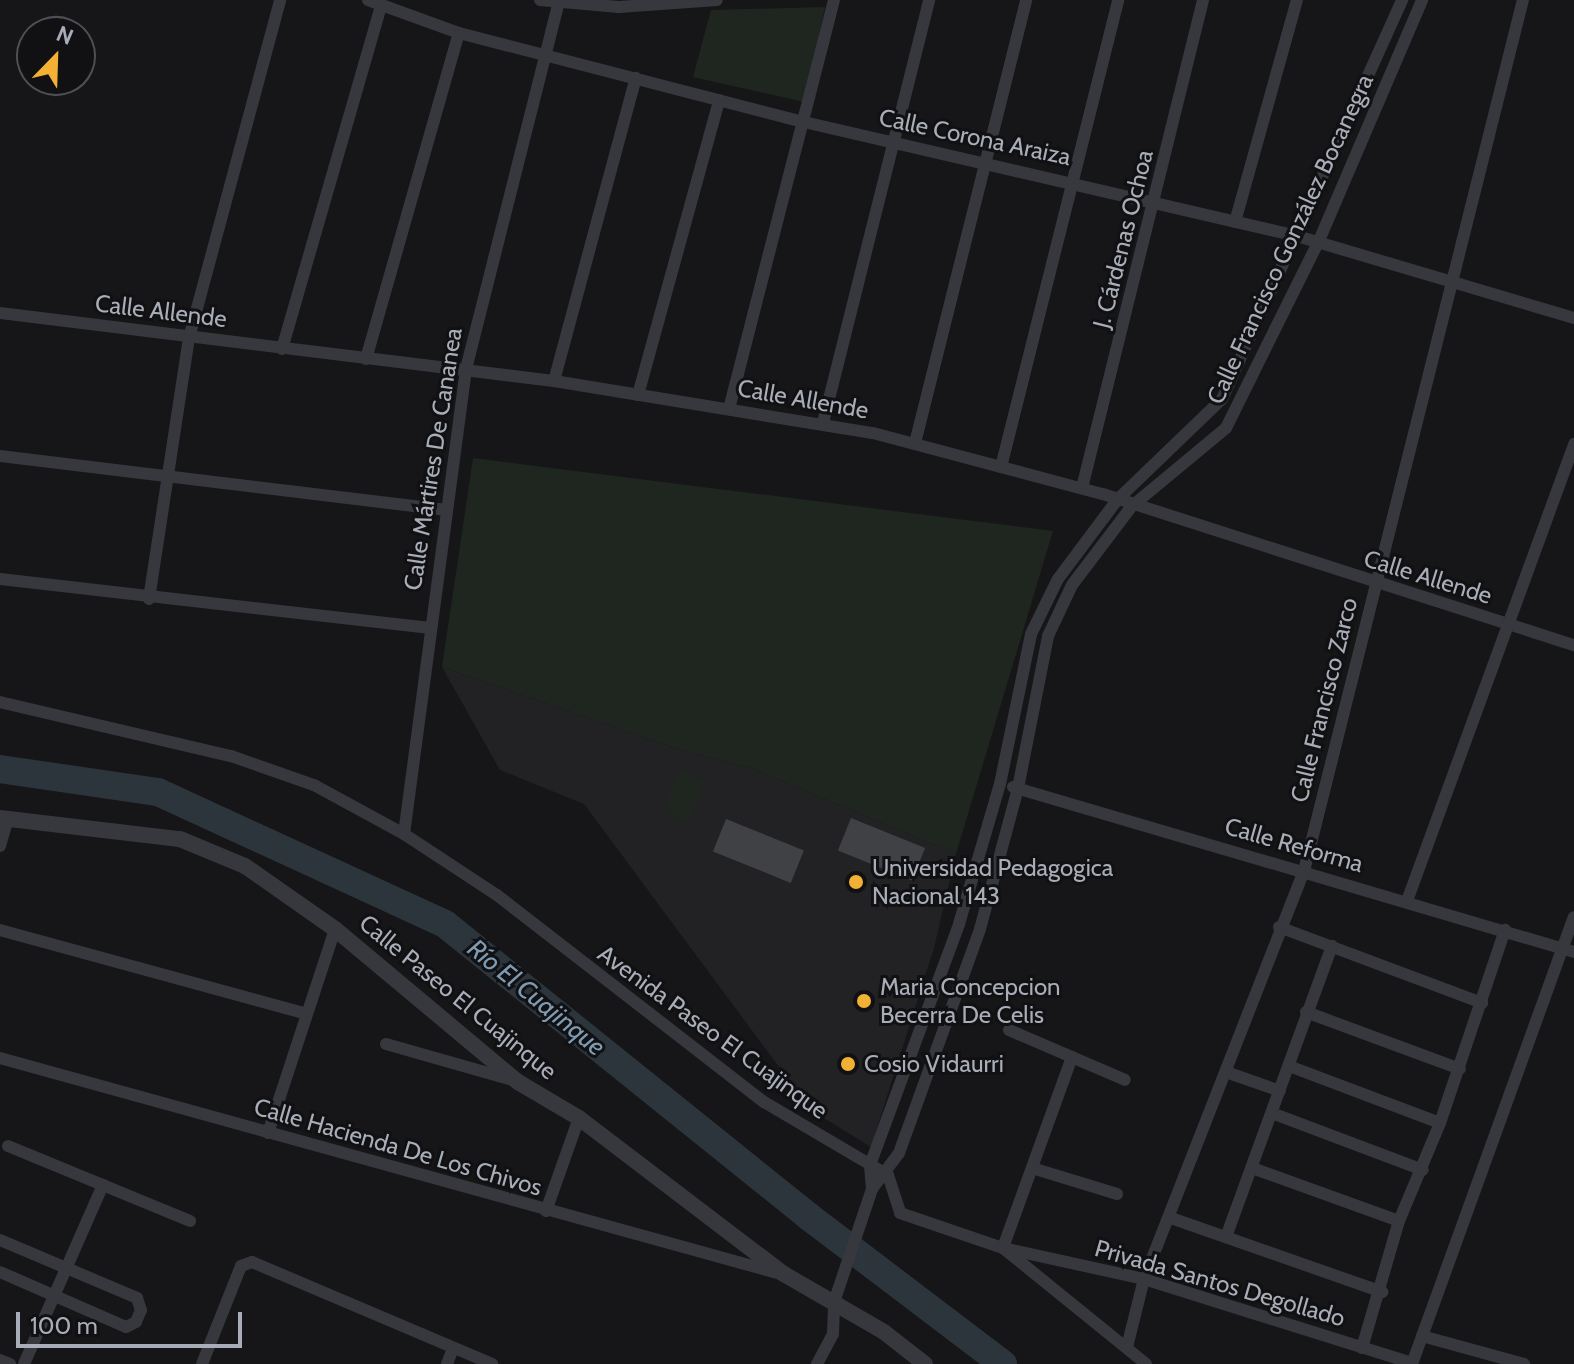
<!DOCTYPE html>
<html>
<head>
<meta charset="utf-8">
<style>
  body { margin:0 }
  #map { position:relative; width:1574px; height:1364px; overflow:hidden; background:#161618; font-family:Cabin,sans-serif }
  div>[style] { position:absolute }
  .built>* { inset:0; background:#222225 }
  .green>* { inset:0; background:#1e261f; transform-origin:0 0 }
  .river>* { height:28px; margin:-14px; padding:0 14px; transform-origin:14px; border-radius:14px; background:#2c353c }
  .building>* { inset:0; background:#404145; transform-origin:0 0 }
  .minor>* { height:12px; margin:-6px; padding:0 6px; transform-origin:6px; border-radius:6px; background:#37383d }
  .tertiary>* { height:16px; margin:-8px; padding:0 8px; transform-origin:8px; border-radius:8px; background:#37383d }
  .dots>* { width:22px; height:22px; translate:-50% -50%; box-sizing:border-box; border:4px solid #111113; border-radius:50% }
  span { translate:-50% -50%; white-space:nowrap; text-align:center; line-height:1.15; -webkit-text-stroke:6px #111113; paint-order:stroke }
  .street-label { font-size:24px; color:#a8adb8 }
  .poi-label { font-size:24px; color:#a8adb8 }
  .left { translate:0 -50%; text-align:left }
  .water-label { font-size:26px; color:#7f9bb3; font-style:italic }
  .north { position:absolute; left:16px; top:16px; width:80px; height:80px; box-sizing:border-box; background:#111113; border:2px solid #4d4f55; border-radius:50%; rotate:23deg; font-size:22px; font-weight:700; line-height:32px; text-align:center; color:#a8adb8 }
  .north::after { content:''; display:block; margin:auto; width:28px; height:36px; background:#f2b134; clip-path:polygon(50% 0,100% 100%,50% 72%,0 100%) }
  .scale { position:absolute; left:16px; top:1312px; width:226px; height:36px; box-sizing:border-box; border:4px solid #a8adb8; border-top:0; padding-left:10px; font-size:24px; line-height:28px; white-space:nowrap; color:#a8adb8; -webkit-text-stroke:6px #111113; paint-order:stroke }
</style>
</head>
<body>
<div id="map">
  <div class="built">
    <i style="clip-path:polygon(442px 667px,678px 749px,751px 768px,956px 854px,934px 948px,871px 1147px,811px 1110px,584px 804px,500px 770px)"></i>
  </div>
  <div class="green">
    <i style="clip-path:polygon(825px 7px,804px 102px,693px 77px,711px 10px)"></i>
    <i style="clip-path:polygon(473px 458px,1053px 531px,956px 854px,751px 768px,678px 749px,442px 667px)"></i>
    <i style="left:679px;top:770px;width:28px;height:46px;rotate:21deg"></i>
  </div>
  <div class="river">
    <i style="left:0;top:769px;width:160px;rotate:8.3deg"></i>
    <i style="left:158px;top:792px;width:316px;rotate:24.7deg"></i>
    <i style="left:445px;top:924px;width:466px;rotate:38.8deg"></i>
    <i style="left:808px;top:1216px;width:245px;rotate:37.2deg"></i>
  </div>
  <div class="building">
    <i style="left:851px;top:818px;width:80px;height:35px;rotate:22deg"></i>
    <i style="left:726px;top:819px;width:84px;height:35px;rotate:22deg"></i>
  </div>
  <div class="minor">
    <i style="left:368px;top:0;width:97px;rotate:19.9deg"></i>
    <i style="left:459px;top:33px;width:356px;rotate:14.5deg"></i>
    <i style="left:804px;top:122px;width:506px;rotate:13.02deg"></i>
    <i style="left:1297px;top:236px;width:289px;rotate:16.5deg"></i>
    <i style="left:540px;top:0;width:79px;rotate:5.1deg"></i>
    <i style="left:619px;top:7px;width:98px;rotate:-4.1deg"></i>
    <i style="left:1235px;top:222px;width:230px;rotate:-74.4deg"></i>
    <i style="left:0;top:313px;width:558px;rotate:7deg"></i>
    <i style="left:554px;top:381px;width:323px;rotate:9.3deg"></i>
    <i style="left:873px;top:433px;width:238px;rotate:14.9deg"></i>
    <i style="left:1103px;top:494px;width:495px;rotate:17.8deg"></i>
    <i style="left:282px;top:349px;width:356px;rotate:-73.9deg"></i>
    <i style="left:366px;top:359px;width:339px;rotate:-74.1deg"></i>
    <i style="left:554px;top:381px;width:314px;rotate:-74.9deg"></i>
    <i style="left:638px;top:395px;width:306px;rotate:-74.6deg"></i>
    <i style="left:729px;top:409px;width:422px;rotate:-75.6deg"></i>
    <i style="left:823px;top:423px;width:436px;rotate:-75.9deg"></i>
    <i style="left:915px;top:443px;width:457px;rotate:-75.9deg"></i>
    <i style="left:0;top:456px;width:446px;rotate:6.9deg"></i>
    <i style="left:1001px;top:467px;width:481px;rotate:-75.9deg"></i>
    <i style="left:1082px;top:488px;width:503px;rotate:-76.07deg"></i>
    <i style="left:0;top:579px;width:431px;rotate:6.5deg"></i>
    <i style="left:149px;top:599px;width:264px;rotate:-81.3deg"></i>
    <i style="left:189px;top:338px;width:350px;rotate:-74.9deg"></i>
    <i style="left:0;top:702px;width:237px;rotate:13.2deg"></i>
    <i style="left:231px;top:756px;width:88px;rotate:19.3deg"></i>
    <i style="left:314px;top:785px;width:102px;rotate:28.6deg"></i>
    <i style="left:404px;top:834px;width:111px;rotate:33.3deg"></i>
    <i style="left:497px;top:895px;width:338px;rotate:37.8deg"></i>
    <i style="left:764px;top:1102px;width:144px;rotate:30.5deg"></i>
    <i style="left:888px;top:1175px;width:40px;rotate:72deg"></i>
    <i style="left:900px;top:1213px;width:109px;rotate:18.8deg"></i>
    <i style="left:1003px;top:1248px;width:184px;rotate:39deg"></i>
    <i style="left:1013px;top:787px;width:585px;rotate:16.39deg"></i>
    <i style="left:404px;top:834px;width:469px;rotate:-82.4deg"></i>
    <i style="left:466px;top:369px;width:379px;rotate:-75.8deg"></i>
    <i style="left:0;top:846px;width:29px;rotate:-74deg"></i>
    <i style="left:1407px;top:901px;width:487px;rotate:-69.9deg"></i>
    <i style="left:1279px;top:927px;width:217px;rotate:20.5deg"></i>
    <i style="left:0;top:930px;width:315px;rotate:15.3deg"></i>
    <i style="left:1306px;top:1012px;width:164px;rotate:20.3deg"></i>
    <i style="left:1009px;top:1030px;width:126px;rotate:23.3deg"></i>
    <i style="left:386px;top:1044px;width:131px;rotate:15.9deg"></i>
    <i style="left:1072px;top:1057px;width:203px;rotate:109.9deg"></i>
    <i style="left:1003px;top:1248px;width:144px;rotate:12.4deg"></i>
    <i style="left:1144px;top:1279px;width:281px;rotate:17.4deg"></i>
    <i style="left:0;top:1058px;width:810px;rotate:15.46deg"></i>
    <i style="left:1289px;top:1066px;width:161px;rotate:20.7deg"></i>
    <i style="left:1226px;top:1072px;width:57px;rotate:19.4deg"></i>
    <i style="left:1272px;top:1113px;width:161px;rotate:20.7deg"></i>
    <i style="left:268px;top:1133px;width:215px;rotate:-71.8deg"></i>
    <i style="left:8px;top:1146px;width:197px;rotate:22.4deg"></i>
    <i style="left:1032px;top:1168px;width:89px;rotate:17deg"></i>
    <i style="left:1252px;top:1168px;width:156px;rotate:19.8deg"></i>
    <i style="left:872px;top:1189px;width:45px;rotate:-53.1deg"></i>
    <i style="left:899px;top:1153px;width:238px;rotate:-70.1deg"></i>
    <i style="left:980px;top:929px;width:146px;rotate:-74.9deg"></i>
    <i style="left:1018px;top:788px;width:155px;rotate:-78.8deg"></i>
    <i style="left:1048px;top:636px;width:56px;rotate:-64.8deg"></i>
    <i style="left:1072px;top:585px;width:99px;rotate:-52.8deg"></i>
    <i style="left:1132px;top:506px;width:122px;rotate:-39.7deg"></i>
    <i style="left:1226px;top:428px;width:207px;rotate:-63.6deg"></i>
    <i style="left:1318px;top:243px;width:264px;rotate:-66.8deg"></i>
    <i style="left:546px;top:1211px;width:99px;rotate:-70.5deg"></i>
    <i style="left:1171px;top:1218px;width:224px;rotate:19.3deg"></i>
    <i style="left:1226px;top:1237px;width:310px;rotate:-70deg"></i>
    <i style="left:0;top:1240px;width:149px;rotate:22.9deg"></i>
    <i style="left:137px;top:1298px;width:13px;rotate:72deg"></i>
    <i style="left:141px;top:1310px;width:13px;rotate:113deg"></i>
    <i style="left:136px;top:1322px;width:11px;rotate:153deg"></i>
    <i style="left:126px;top:1327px;width:137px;rotate:-156.4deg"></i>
    <i style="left:1422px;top:1336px;width:106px;rotate:15.4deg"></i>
    <i style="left:1127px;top:1347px;width:70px;rotate:-76deg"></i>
    <i style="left:1144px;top:1279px;width:438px;rotate:-68.6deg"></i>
    <i style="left:1304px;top:871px;width:898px;rotate:-75.89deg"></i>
    <i style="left:1362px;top:1348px;width:132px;rotate:-73.8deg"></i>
    <i style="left:1399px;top:1221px;width:106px;rotate:-67.3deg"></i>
    <i style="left:1440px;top:1123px;width:204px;rotate:-71.4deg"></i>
    <i style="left:0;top:1360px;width:11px;rotate:22deg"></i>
    <i style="left:24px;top:1364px;width:196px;rotate:-66.2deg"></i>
    <i style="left:202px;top:1364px;width:105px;rotate:-68.3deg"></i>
    <i style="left:241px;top:1266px;width:12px;rotate:-20deg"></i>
    <i style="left:252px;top:1262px;width:261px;rotate:23deg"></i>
    <i style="left:447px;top:1364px;width:17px;rotate:-69deg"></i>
    <i style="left:817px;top:1364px;width:34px;rotate:-62deg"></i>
    <i style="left:833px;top:1334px;width:32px;rotate:-88deg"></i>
    <i style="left:834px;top:1302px;width:119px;rotate:-71.4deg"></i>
    <i style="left:872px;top:1189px;width:24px;rotate:-95deg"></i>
    <i style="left:870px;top:1165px;width:257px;rotate:-69.7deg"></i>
    <i style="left:959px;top:924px;width:146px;rotate:-73.7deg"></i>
    <i style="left:1000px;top:784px;width:153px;rotate:-78.3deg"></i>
    <i style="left:1031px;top:634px;width:61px;rotate:-63.9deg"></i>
    <i style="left:1058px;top:579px;width:99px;rotate:-53.2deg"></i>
    <i style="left:1117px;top:500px;width:146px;rotate:-43.9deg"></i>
    <i style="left:1222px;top:399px;width:438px;rotate:-65.7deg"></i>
    <i style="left:1412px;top:1364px;width:475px;rotate:-70.1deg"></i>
  </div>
  <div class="tertiary">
    <i style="left:0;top:818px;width:181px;rotate:6.7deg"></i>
    <i style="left:180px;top:839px;width:70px;rotate:22.6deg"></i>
    <i style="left:245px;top:866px;width:110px;rotate:35deg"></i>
    <i style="left:335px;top:929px;width:239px;rotate:39.9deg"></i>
    <i style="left:518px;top:1082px;width:71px;rotate:30.5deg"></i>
    <i style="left:579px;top:1118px;width:258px;rotate:37.3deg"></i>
    <i style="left:784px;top:1274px;width:116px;rotate:30.1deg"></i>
    <i style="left:884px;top:1332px;width:52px;rotate:38deg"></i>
  </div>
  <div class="dots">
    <i style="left:856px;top:882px;background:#f2b134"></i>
    <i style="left:864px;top:1001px;background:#f2b134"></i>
    <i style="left:848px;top:1064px;background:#f2b134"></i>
  </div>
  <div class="street-label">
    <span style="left:975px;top:137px;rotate:12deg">Calle Corona Araiza</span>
    <span style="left:1123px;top:239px;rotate:-76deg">J. Cárdenas Ochoa</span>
    <span style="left:1290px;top:239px;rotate:-65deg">Calle Francisco González Bocanegra</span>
    <span style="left:161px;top:311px;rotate:7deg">Calle Allende</span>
    <span style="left:803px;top:399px;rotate:10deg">Calle Allende</span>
    <span style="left:433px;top:459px;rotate:-81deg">Calle Mártires De Cananea</span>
    <span style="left:1428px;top:577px;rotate:17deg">Calle Allende</span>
    <span style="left:1324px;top:700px;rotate:-76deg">Calle Francisco Zarco</span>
    <span style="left:1294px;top:845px;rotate:16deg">Calle Reforma</span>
    <span style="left:458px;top:997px;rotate:39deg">Calle Paseo El Cuajinque</span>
    <span style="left:713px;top:1032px;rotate:36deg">Avenida Paseo El Cuajinque</span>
    <span style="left:398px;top:1147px;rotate:16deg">Calle Hacienda De Los Chivos</span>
    <span style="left:1220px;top:1283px;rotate:16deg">Privada Santos Degollado</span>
  </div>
  <div class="poi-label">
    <span class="left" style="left:872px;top:882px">Universidad Pedagogica<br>Nacional 143</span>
    <span class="left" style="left:880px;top:1001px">Maria Concepcion<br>Becerra De Celis</span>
    <span class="left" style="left:864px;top:1064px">Cosio Vidaurri</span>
  </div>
  <div class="water-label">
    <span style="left:536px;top:998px;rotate:39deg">Río El Cuajinque</span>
  </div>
  <div class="north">N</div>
  <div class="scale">100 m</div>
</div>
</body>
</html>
